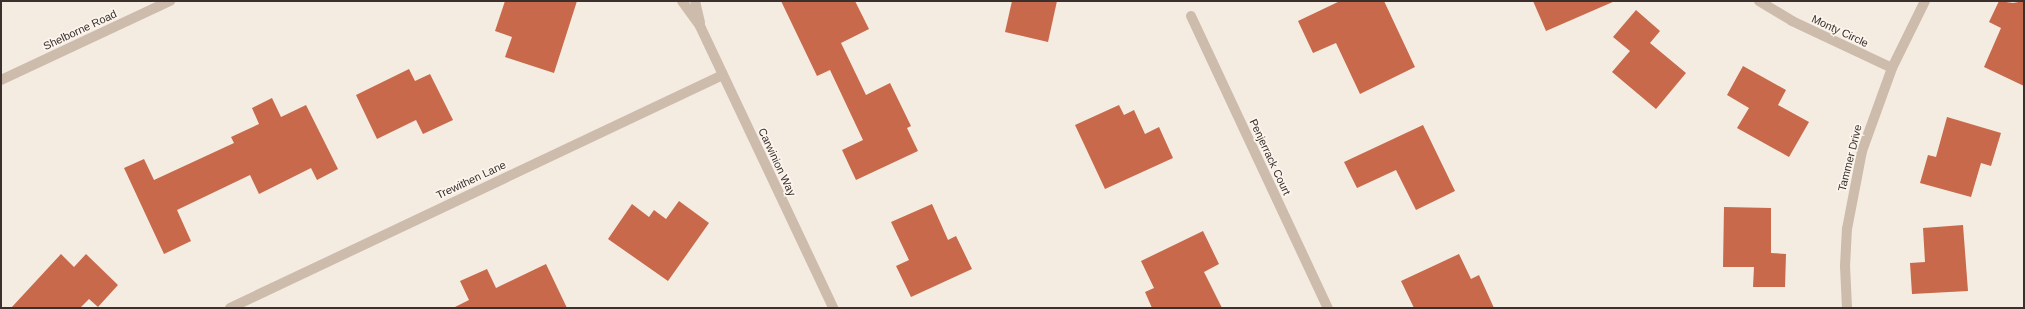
<!DOCTYPE html>
<html>
<head>
<meta charset="utf-8">
<style>
  body { margin:0 }
  #map { position:relative; width:2025px; height:309px; overflow:hidden; background:#f4ebe1; font-family:Helvetica,sans-serif }
  div>[style] { position:absolute }
  .building>* { inset:0; background:#c8694b }
  .minor>* { height:10px; margin:-5px; padding:0 5px; transform-origin:5px; border-radius:5px; background:#cdbbac }
  .tertiary>* { height:10px; margin:-5px; padding:0 5px; transform-origin:5px; border-radius:5px; background:#cdbbac }
  span { translate:-50% -50%; white-space:nowrap; text-align:center; line-height:1.15; -webkit-text-stroke:3.5px #fbf5ee; paint-order:stroke }
  .street-label { font-size:11px; color:#3b302b }
  .frame { position:absolute; inset:0; border:2px solid #3b302b; pointer-events:none }
</style>
</head>
<body>
<div id="map">
  <div class="building">
    <i style="clip-path:polygon(505px 1px,577px 1px,554px 73px,505px 57px,512px 37px,495px 31px)"></i>
    <i style="clip-path:polygon(781px 1px,855px 1px,869px 29px,841px 43px,866px 95px,890px 83px,911px 126px,907px 128px,918px 151px,856px 180px,842px 150px,863px 140px,830px 70px,817px 76px)"></i>
    <i style="clip-path:polygon(1012px 1px,1057px 1px,1048px 42px,1005px 32px)"></i>
    <i style="clip-path:polygon(1340px 1px,1384px 1px,1415px 67px,1360px 94px,1336px 43px,1313px 53px,1298px 21px)"></i>
    <i style="clip-path:polygon(1533px 1px,1615px 1px,1546px 31px)"></i>
    <i style="clip-path:polygon(1999px 1px,2013px 3px,2024px 1px,2024px 86px,1984px 67px,2001px 28px,1989px 22px)"></i>
    <i style="clip-path:polygon(1636px 10px,1660px 31px,1650px 43px,1686px 73px,1656px 109px,1612px 72px,1630px 51px,1613px 37px)"></i>
    <i style="clip-path:polygon(1743px 66px,1786px 90px,1778px 105px,1809px 122px,1789px 157px,1737px 128px,1749px 108px,1727px 95px)"></i>
    <i style="clip-path:polygon(409px 69px,415px 81px,430px 74px,453px 120px,423px 134px,416px 120px,377px 139px,356px 95px)"></i>
    <i style="clip-path:polygon(272px 98px,281px 117px,306px 105px,338px 169px,317px 180px,311px 168px,259px 194px,250px 175px,177px 210px,191px 241px,164px 254px,124px 168px,144px 159px,154px 180px,234px 143px,231px 137px,259px 124px,252px 108px)"></i>
    <i style="clip-path:polygon(1119px 105px,1124px 115px,1134px 110px,1145px 134px,1159px 127px,1173px 158px,1105px 189px,1075px 125px)"></i>
    <i style="clip-path:polygon(1947px 117px,2001px 133px,1991px 166px,1981px 163px,1971px 197px,1920px 183px,1928px 155px,1936px 157px)"></i>
    <i style="clip-path:polygon(1423px 125px,1455px 191px,1416px 210px,1396px 170px,1357px 188px,1344px 162px)"></i>
    <i style="clip-path:polygon(679px 201px,709px 223px,668px 281px,608px 239px,632px 204px,649px 217px,654px 210px,666px 219px)"></i>
    <i style="clip-path:polygon(932px 204px,948px 240px,956px 236px,972px 269px,911px 297px,896px 266px,909px 260px,891px 222px)"></i>
    <i style="clip-path:polygon(1724px 207px,1771px 208px,1771px 253px,1786px 254px,1785px 287px,1753px 287px,1754px 267px,1723px 267px)"></i>
    <i style="clip-path:polygon(1963px 225px,1968px 291px,1912px 294px,1910px 263px,1925px 262px,1923px 228px)"></i>
    <i style="clip-path:polygon(1203px 231px,1219px 264px,1204px 272px,1222px 308px,1152px 308px,1145px 292px,1154px 288px,1141px 261px)"></i>
    <i style="clip-path:polygon(61px 254px,74px 267px,86px 254px,118px 285px,98px 307px,89px 299px,80px 308px,11px 308px)"></i>
    <i style="clip-path:polygon(1459px 254px,1471px 279px,1479px 275px,1494px 308px,1414px 308px,1401px 281px)"></i>
    <i style="clip-path:polygon(546px 264px,567px 308px,453px 308px,469px 300px,460px 281px,487px 269px,496px 288px)"></i>
  </div>
  <div class="minor">
    <i style="left:682px;top:1px;width:31px;rotate:54deg"></i>
    <i style="left:700px;top:26px;width:312px;rotate:64.7deg"></i>
    <i style="left:695px;top:1px;width:22px;rotate:77deg"></i>
    <i style="left:1759px;top:1px;width:39px;rotate:31deg"></i>
    <i style="left:1792px;top:21px;width:110px;rotate:25.2deg"></i>
    <i style="left:1191px;top:16px;width:323px;rotate:64.9deg"></i>
    <i style="left:230px;top:308px;width:545px;rotate:-25.3deg"></i>
    <i style="left:1847px;top:308px;width:42px;rotate:-92.7deg"></i>
    <i style="left:1845px;top:266px;width:37px;rotate:-87deg"></i>
    <i style="left:1847px;top:229px;width:79px;rotate:-79.1deg"></i>
    <i style="left:1862px;top:151px;width:88px;rotate:-70.1deg"></i>
    <i style="left:1892px;top:68px;width:75px;rotate:-63.8deg"></i>
  </div>
  <div class="tertiary">
    <i style="left:1px;top:80px;width:187px;rotate:-25.1deg"></i>
  </div>
  <div class="street-label">
    <span style="left:80px;top:30px;rotate:-25deg">Shelborne Road</span>
    <span style="left:1840px;top:31px;rotate:25deg">Monty Circle</span>
    <span style="left:1270px;top:157px;rotate:65deg">Penjerrack Court</span>
    <span style="left:1850px;top:158px;rotate:-76deg">Tammer Drive</span>
    <span style="left:777px;top:162px;rotate:65deg">Carwinion Way</span>
    <span style="left:471px;top:180px;rotate:-25deg">Trewithen Lane</span>
  </div>
  <div class="frame"></div>
</div>
</body>
</html>
